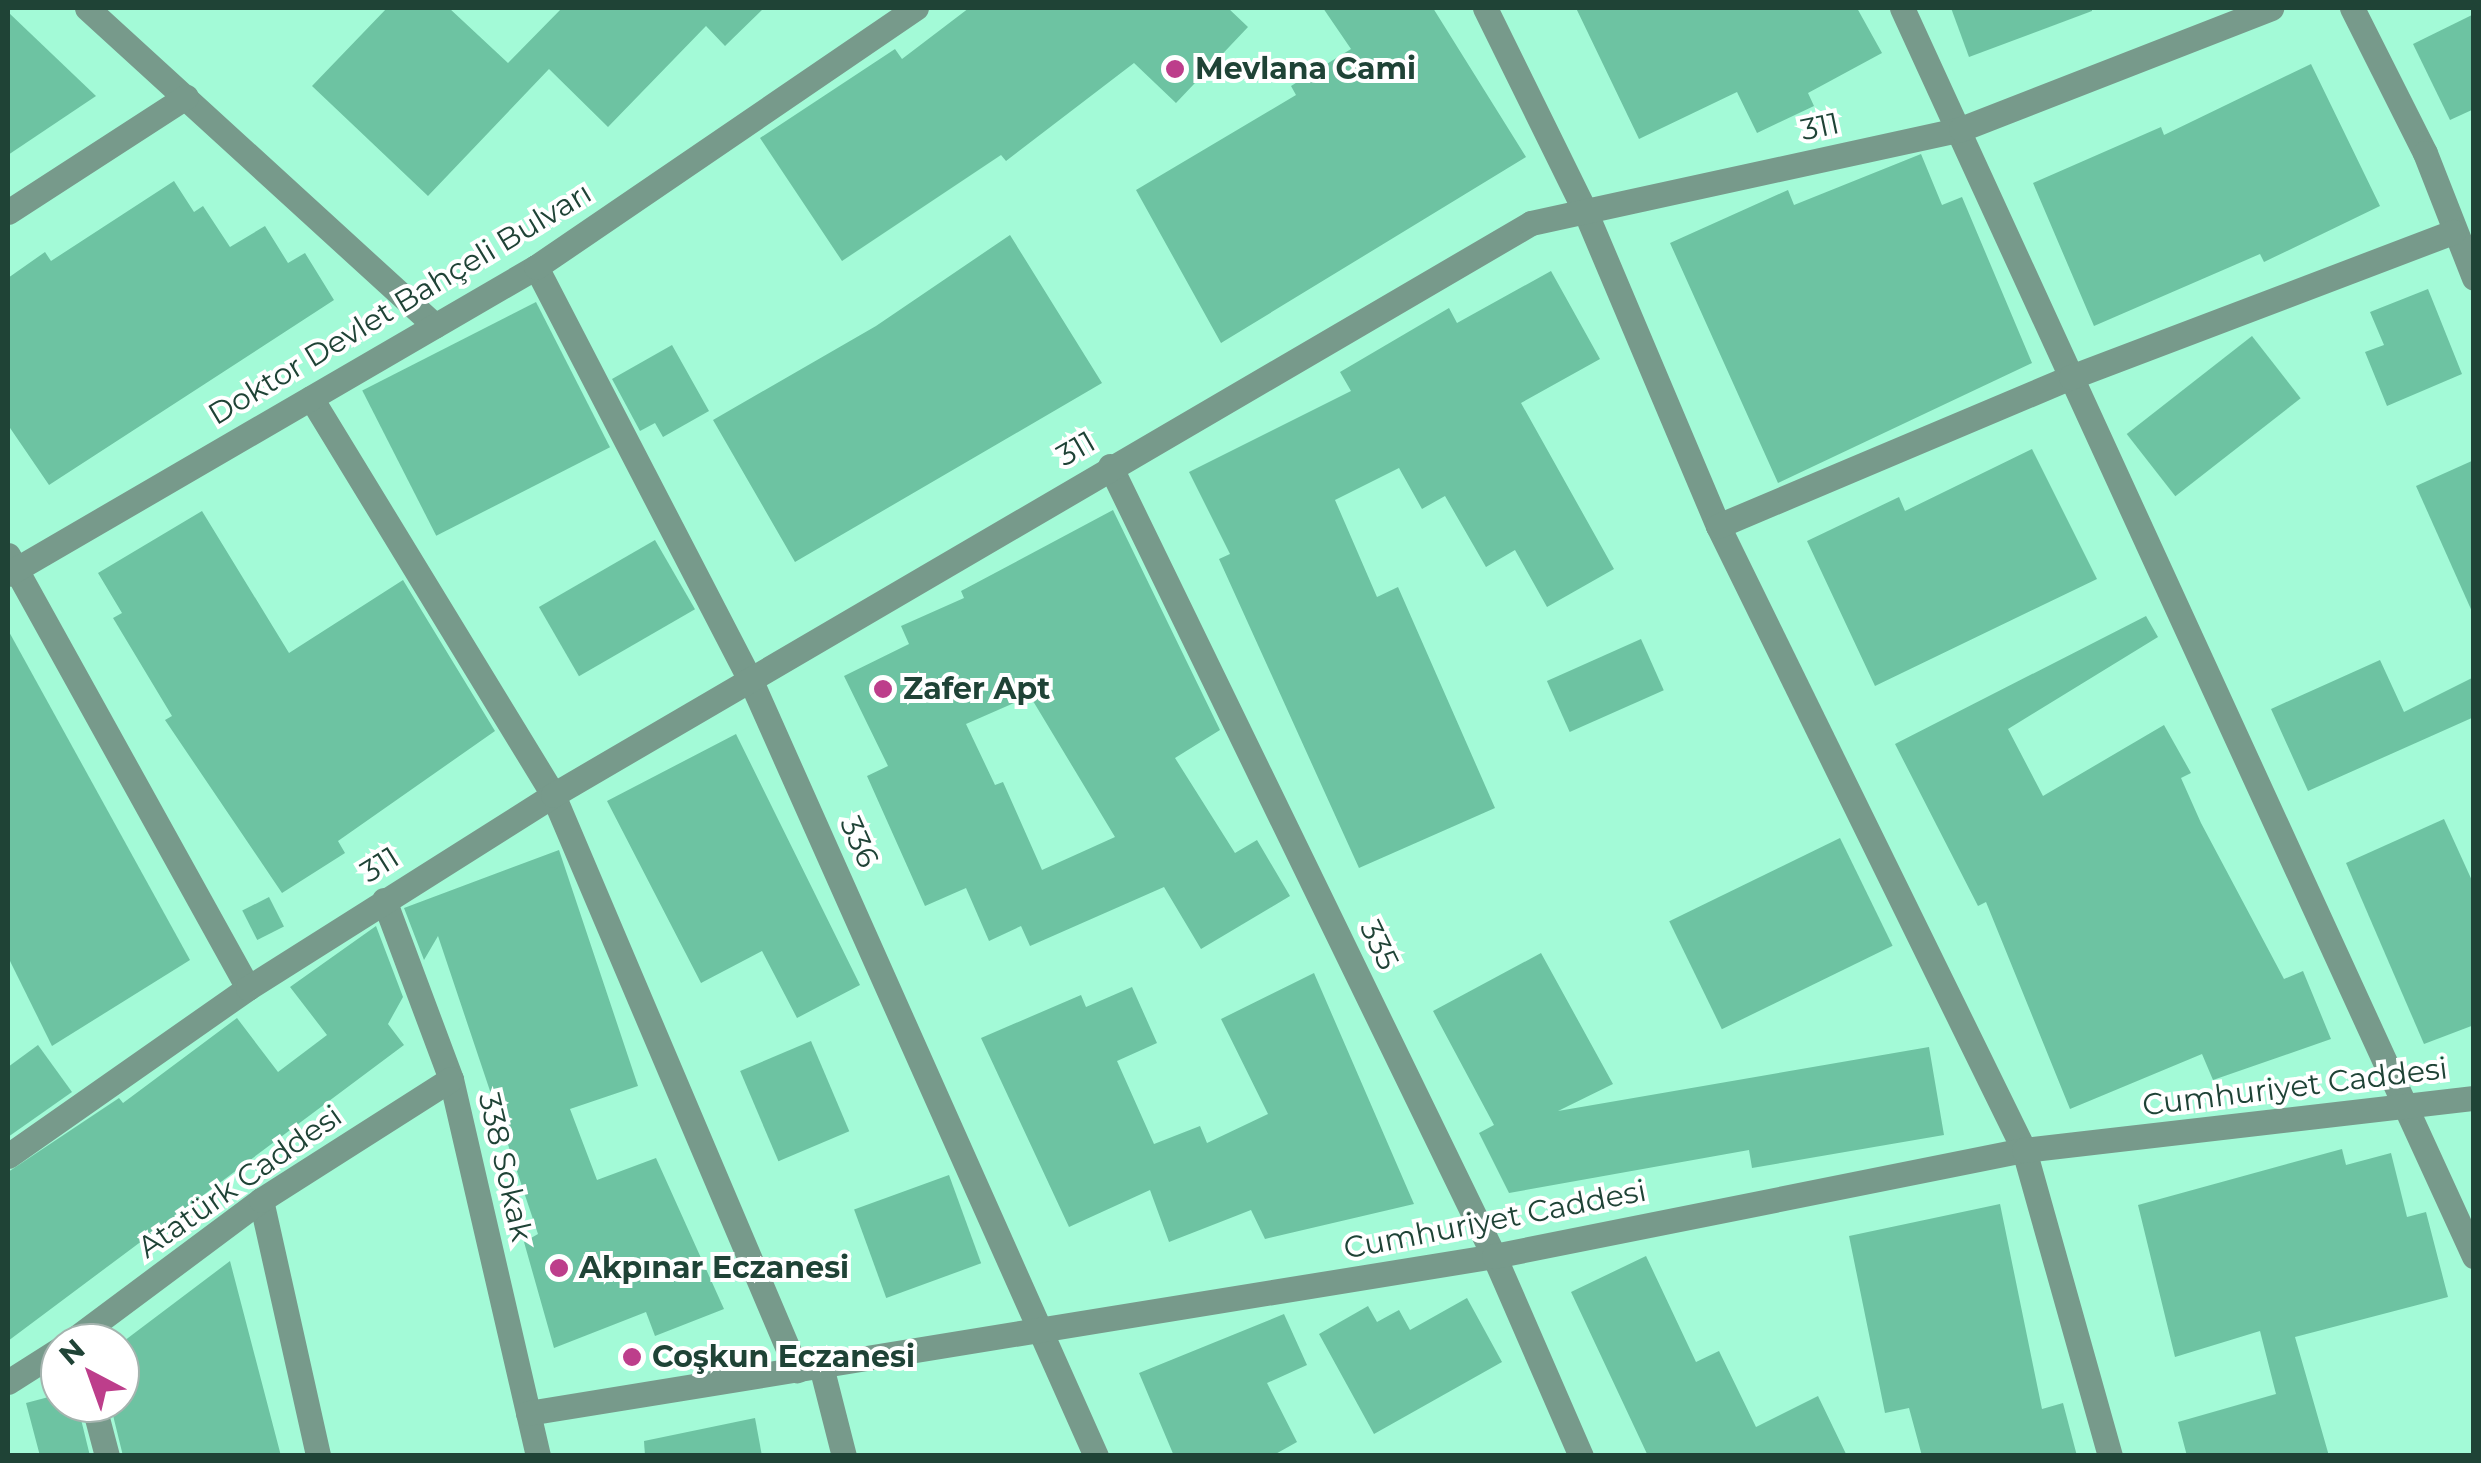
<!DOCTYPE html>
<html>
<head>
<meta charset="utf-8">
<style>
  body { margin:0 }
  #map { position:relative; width:2481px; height:1463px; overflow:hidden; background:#a3fad7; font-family:Montserrat,sans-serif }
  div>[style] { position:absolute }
  .building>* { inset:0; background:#6dc3a2; transform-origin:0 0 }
  .minor>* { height:25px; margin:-12.5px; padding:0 12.5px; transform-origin:12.5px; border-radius:12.5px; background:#779a8b }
  .dots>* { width:28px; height:28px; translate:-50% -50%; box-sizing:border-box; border:5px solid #fff; border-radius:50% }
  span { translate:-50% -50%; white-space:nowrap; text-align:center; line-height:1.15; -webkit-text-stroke:8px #fff; paint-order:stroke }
  .poi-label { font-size:30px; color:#1f4336; font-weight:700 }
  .left { translate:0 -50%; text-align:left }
  .street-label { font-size:30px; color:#1f4336 }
  .frame { position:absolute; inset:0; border:10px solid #1f4336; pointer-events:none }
  .north { position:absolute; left:40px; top:1323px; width:100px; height:100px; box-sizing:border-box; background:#fff; border:2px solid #a5b4af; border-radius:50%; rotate:319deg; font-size:28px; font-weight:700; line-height:40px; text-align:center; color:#1f4336 }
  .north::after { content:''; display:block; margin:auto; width:35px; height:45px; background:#bd3e8b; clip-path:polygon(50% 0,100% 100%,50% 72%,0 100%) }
</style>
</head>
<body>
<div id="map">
  <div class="building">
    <i style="clip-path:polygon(387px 8px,449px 8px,508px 63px,562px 8px,764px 8px,725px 46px,706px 26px,608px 127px,549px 69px,428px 196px,312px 86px)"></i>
    <i style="clip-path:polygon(969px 8px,1228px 8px,1248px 27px,1176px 103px,1134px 63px,1006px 161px,1001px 155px,842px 261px,760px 138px,895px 49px,902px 59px)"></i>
    <i style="clip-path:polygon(1323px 8px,1433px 8px,1526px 157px,1221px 343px,1136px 190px,1296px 95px,1291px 86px,1351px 49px)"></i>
    <i style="clip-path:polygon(1576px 8px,1857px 8px,1882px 53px,1808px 93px,1814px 106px,1757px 133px,1737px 92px,1639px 139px)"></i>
    <i style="clip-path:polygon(1951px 8px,2092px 8px,2092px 11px,1969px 57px)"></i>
    <i style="clip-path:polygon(8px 12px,96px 96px,8px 155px)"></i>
    <i style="clip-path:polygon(2474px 14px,2474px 109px,2450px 120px,2413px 44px)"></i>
    <i style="clip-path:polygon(2311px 64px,2380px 206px,2264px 262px,2260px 254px,2094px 326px,2033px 183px,2161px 127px,2164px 135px)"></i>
    <i style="clip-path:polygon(1921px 154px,1942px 205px,1962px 197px,2032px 363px,1778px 483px,1670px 243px,1788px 190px,1794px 205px)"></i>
    <i style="clip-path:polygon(174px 181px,194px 212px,203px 206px,230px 247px,265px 226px,288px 263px,305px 253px,334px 300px,49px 485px,8px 425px,8px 278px,45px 252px,51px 261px)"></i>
    <i style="clip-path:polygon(1010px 235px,1102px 383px,795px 562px,713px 420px,876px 326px)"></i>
    <i style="clip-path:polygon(1551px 271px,1600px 359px,1521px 403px,1614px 569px,1547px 607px,1515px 550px,1486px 567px,1445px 496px,1422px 509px,1399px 468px,1335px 500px,1377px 597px,1398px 587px,1495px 808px,1359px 868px,1219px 559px,1230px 554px,1189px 472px,1351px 391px,1340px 372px,1449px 308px,1457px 323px)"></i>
    <i style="clip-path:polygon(2428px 289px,2462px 374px,2387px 406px,2365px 352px,2384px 345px,2370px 312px)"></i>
    <i style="left:536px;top:302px;width:163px;height:195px;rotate:63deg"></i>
    <i style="left:2252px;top:336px;width:79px;height:159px;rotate:52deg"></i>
    <i style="clip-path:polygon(672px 345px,709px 411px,663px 437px,655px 423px,640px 431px,612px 379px)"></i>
    <i style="clip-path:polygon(2032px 449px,2097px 579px,1875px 686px,1807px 541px,1899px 497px,1905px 511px)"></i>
    <i style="clip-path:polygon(2474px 460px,2474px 616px,2416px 486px)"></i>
    <i style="clip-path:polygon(evenodd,1113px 510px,1220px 730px,1175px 758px,1235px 853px,1257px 840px,1290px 896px,1201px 949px,1164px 887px,1030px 946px,1021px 926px,989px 941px,966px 888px,925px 906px,867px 776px,888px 766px,844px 676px,909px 644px,901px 626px,964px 598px,961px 591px,1113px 510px,1030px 696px,1115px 837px,1042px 870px,1003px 782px,995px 785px,966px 724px,1030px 696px)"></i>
    <i style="clip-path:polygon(202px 511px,289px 653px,403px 580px,495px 731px,338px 841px,345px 853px,282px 893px,165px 720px,172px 716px,113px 618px,122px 613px,98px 573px)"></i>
    <i style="left:655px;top:540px;width:80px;height:134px;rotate:60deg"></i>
    <i style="clip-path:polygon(2146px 616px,2158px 637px,2008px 729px,2043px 796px,2164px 725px,2191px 773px,2181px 778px,2201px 823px,2284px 979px,2303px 971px,2331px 1039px,2213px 1080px,2202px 1054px,2070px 1109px,1986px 902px,1978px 906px,1895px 744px)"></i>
    <i style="clip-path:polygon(8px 630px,190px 960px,52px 1046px,8px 957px)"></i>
    <i style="left:1641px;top:639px;width:56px;height:103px;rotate:66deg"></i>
    <i style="clip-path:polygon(2380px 660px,2404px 712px,2474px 677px,2474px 717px,2308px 791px,2271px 709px)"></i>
    <i style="clip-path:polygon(736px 734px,860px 985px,797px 1018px,762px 951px,701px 983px,607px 801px)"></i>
    <i style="clip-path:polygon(2444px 819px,2474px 885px,2474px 1025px,2424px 1044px,2346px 863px)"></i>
    <i style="left:1840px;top:838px;width:120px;height:190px;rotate:64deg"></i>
    <i style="clip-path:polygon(559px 850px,638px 1086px,570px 1109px,597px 1180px,656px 1158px,724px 1309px,655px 1336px,646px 1312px,554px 1348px,524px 1242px,538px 1234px,438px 936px,424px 960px,404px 908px)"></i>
    <i style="left:269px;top:897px;width:33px;height:30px;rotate:63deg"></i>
    <i style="clip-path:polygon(376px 926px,403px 997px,388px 1024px,404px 1045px,8px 1341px,8px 1172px,119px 1098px,123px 1103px,237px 1018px,278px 1072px,327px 1035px,290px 987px)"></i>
    <i style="clip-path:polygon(1541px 953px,1613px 1084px,1558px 1111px,1929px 1047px,1944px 1135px,1752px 1168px,1749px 1150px,1509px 1193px,1479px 1133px,1494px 1125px,1433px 1011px)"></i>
    <i style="clip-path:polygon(1314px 973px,1414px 1204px,1265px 1239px,1251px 1210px,1169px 1242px,1150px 1190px,1069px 1227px,981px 1038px,1081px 995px,1086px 1007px,1132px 987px,1157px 1043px,1117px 1061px,1154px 1144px,1200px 1126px,1207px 1143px,1268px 1114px,1221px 1019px)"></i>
    <i style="left:811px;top:1041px;width:98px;height:77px;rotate:67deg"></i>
    <i style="clip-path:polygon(38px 1045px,72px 1092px,8px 1137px,8px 1067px)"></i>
    <i style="clip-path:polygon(2342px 1149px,2346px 1165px,2391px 1153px,2407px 1217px,2426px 1212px,2448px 1297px,2295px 1337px,2329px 1456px,2187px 1456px,2178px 1422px,2276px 1394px,2260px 1331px,2175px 1357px,2138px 1205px)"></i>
    <i style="left:949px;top:1175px;width:94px;height:101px;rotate:70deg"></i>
    <i style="clip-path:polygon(2000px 1204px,2042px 1409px,2063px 1403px,2077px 1456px,1922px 1456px,1909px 1408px,1885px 1413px,1849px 1236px)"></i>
    <i style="clip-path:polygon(1646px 1256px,1696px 1362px,1719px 1351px,1756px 1427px,1818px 1396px,1847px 1456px,1648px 1456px,1571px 1292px)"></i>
    <i style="clip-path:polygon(230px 1261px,281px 1456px,123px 1456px,110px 1403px,120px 1403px,120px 1344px)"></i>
    <i style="clip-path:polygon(1467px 1298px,1502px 1362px,1374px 1434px,1319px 1334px,1368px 1306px,1377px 1322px,1399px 1310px,1410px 1330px)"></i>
    <i style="clip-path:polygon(1284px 1314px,1307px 1365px,1267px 1383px,1297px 1442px,1272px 1456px,1174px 1456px,1139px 1373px)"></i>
    <i style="clip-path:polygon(60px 1394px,60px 1403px,77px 1403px,90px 1456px,40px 1456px,26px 1403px)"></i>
    <i style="clip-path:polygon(755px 1418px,762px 1456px,645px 1456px,644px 1441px)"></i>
  </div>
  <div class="minor">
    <i style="left:87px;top:8px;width:471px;rotate:42.4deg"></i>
    <i style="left:1485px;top:8px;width:226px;rotate:63.8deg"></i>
    <i style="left:1585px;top:211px;width:342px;rotate:67.1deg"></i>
    <i style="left:1718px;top:526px;width:695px;rotate:63.88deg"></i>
    <i style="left:2024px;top:1150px;width:318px;rotate:74.3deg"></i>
    <i style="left:1902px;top:8px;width:1373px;rotate:65.38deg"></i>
    <i style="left:2352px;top:8px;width:162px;rotate:63.3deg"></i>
    <i style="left:2425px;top:153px;width:134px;rotate:68.6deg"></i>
    <i style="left:8px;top:212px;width:212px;rotate:-32.9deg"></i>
    <i style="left:536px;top:267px;width:464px;rotate:62.6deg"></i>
    <i style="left:750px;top:679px;width:851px;rotate:66deg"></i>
    <i style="left:311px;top:398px;width:465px;rotate:58.6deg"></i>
    <i style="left:553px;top:795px;width:625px;rotate:67.01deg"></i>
    <i style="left:1110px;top:466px;width:878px;rotate:64.08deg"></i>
    <i style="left:1494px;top:1256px;width:218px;rotate:66.5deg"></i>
    <i style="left:1718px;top:526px;width:383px;rotate:-22.9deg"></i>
    <i style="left:2071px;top:377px;width:409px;rotate:-20.8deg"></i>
    <i style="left:8px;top:555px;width:495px;rotate:61deg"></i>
    <i style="left:8px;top:574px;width:611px;rotate:-30.18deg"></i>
    <i style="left:536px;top:267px;width:460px;rotate:-34.3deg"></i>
    <i style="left:384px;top:900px;width:191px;rotate:69.5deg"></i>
    <i style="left:451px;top:1079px;width:387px;rotate:77deg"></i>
    <i style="left:8px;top:1156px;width:293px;rotate:-35deg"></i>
    <i style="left:248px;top:988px;width:361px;rotate:-32.3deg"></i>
    <i style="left:553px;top:795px;width:1133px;rotate:-30.32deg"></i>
    <i style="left:1531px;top:223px;width:440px;rotate:-12.3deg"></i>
    <i style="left:1961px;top:129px;width:333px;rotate:-21.3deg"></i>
    <i style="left:261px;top:1200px;width:262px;rotate:77.4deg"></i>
    <i style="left:69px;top:1343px;width:239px;rotate:-36.7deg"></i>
    <i style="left:261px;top:1200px;width:225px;rotate:-32.5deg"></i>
    <i style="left:821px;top:1366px;width:93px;rotate:75.7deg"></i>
    <i style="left:8px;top:1382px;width:62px;rotate:-32.4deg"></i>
    <i style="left:93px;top:1403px;width:55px;rotate:75.2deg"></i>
    <i style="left:528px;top:1413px;width:979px;rotate:-9.23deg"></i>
    <i style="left:1494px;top:1256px;width:540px;rotate:-11.31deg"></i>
    <i style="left:2024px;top:1150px;width:453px;rotate:-6.6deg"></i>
  </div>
  <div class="dots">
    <i style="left:1175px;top:69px;background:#bd3e8b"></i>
    <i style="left:883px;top:689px;background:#bd3e8b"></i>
    <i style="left:559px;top:1268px;background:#bd3e8b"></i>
    <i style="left:632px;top:1357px;background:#bd3e8b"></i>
  </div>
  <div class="poi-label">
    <span class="left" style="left:1195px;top:69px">Mevlana Cami</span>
    <span class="left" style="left:903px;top:689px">Zafer Apt</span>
    <span class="left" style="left:579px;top:1268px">Akpınar Eczanesi</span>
    <span class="left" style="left:652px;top:1357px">Coşkun Eczanesi</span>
  </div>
  <div class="street-label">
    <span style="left:1820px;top:127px;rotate:-12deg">311</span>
    <span style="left:400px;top:304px;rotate:-31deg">Doktor Devlet Bahçeli Bulvarı</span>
    <span style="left:1076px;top:449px;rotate:-30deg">311</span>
    <span style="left:859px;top:842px;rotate:66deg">336</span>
    <span style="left:380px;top:865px;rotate:-32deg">311</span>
    <span style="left:1379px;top:945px;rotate:64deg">335</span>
    <span style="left:2295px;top:1087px;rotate:-7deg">Cumhuriyet Caddesi</span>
    <span style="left:505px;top:1167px;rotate:77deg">338 Sokak</span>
    <span style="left:240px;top:1182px;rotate:-35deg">Atatürk Caddesi</span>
    <span style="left:1495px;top:1220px;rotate:-11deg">Cumhuriyet Caddesi</span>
  </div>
  <div class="frame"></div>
  <div class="north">N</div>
</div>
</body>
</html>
